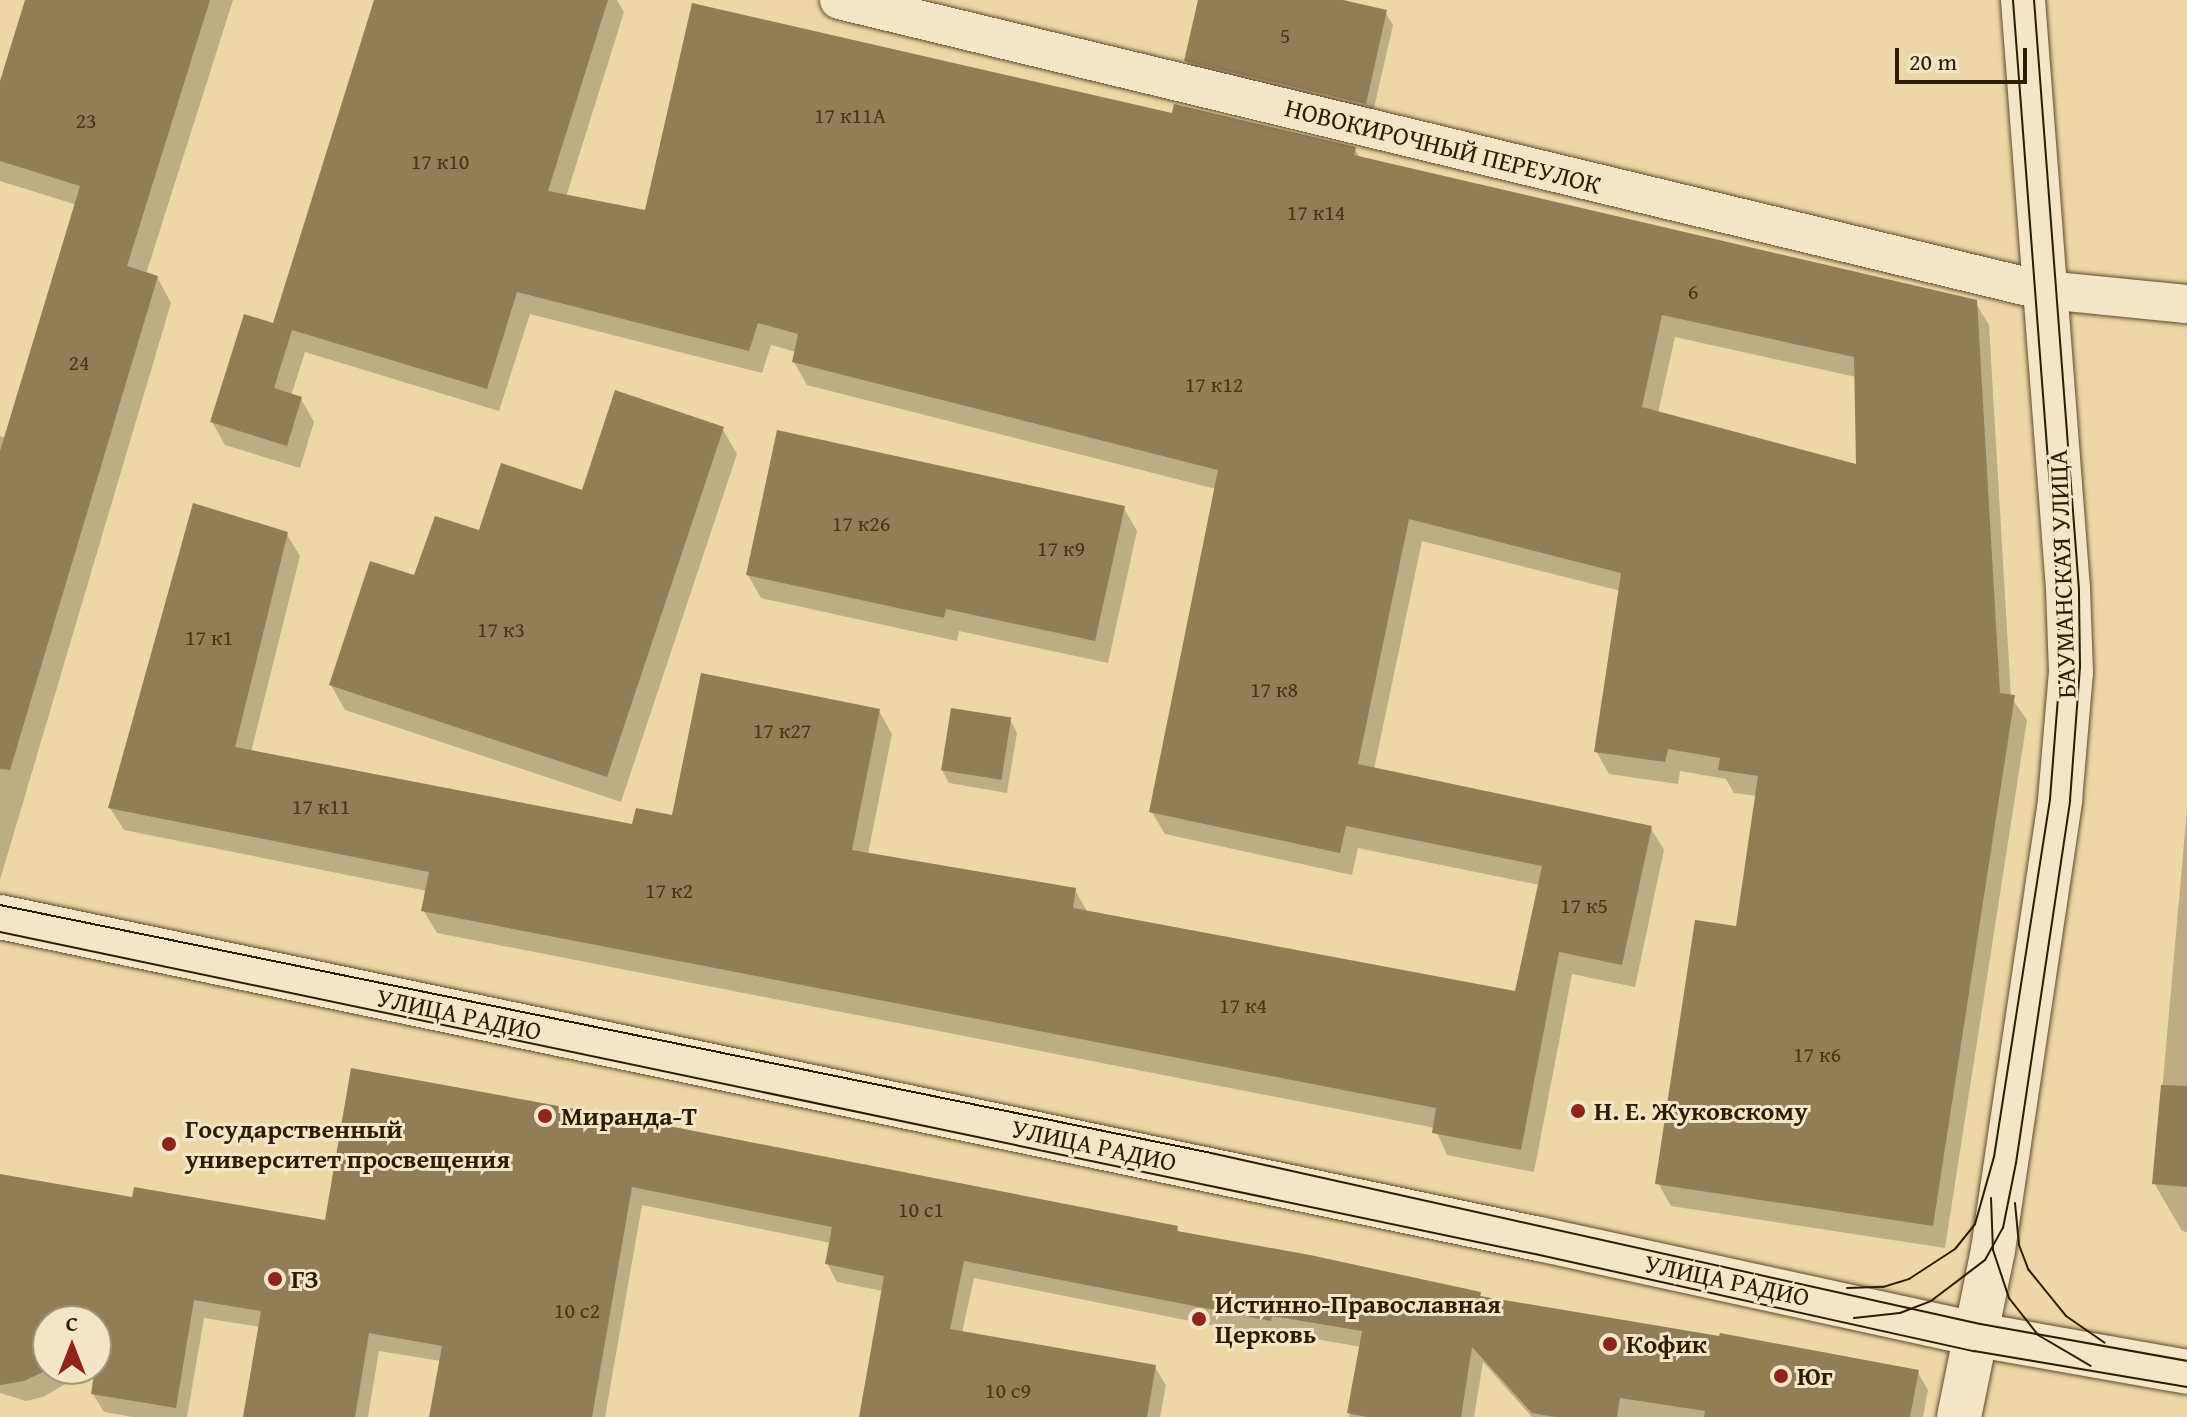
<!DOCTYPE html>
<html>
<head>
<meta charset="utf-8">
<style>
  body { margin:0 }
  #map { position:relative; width:2187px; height:1417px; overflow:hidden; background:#eed7a7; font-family:"Gentium Book Plus",serif }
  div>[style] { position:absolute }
  .shadow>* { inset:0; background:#0003 }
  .building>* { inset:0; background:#927d57; transform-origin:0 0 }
  .roads { filter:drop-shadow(0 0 2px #5f4a2a) drop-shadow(0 0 2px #5f4a2a) }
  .street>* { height:38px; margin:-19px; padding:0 19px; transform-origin:19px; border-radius:19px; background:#f4e5c6 }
  .secondary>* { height:44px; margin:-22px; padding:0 22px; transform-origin:22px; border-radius:22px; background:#f4e5c6 }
  .tram>* { height:2px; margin:-1px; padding:0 1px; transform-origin:1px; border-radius:1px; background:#2f1b00 }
  .dots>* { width:22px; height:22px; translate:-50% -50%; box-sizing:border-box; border:4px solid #f4e5c6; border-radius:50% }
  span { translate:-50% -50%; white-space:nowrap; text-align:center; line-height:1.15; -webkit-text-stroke:6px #f4e5c6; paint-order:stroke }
  .number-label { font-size:22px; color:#483416 }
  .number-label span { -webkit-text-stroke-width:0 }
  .street-label { font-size:26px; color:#2f1b00 }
  .poi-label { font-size:26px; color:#2f1b00; font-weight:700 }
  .left { translate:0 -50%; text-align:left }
  .north { position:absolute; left:32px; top:1305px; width:80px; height:80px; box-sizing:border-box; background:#f4e5c6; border:2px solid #a59477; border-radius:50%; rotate:0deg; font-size:22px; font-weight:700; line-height:32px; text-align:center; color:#2f1b00 }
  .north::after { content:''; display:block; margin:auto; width:28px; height:36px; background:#8f2418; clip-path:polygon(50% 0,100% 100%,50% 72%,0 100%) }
  .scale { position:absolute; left:1895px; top:48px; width:132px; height:36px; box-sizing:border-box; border:4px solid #2f1b00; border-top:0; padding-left:10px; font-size:24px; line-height:28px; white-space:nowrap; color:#2f1b00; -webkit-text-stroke:6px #f4e5c6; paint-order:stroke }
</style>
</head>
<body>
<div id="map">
  <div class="shadow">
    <i style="clip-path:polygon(28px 0,233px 0,146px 274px,157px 277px,171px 303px,0 880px,0 436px,6px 438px,77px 205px,0 181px,0 88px)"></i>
    <i style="clip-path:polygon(evenodd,376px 0,617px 0,624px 12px,566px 197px,647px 212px,1174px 115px,1355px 149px,1360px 158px,1975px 302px,1989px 325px,2011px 697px,2027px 720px,1945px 1248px,1671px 1206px,1658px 1183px,1737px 928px,1757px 796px,1734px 793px,1726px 779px,1680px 771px,1678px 784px,1609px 774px,1596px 751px,1621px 591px,1422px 541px,1374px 769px,1650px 827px,1664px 850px,1635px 987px,1572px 974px,1534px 1172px,1447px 1155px,1435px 1128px,437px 933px,423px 910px,427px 891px,124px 830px,110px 808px,286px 533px,300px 556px,251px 752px,633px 826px,673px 817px,879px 711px,892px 734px,868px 854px,1075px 890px,1088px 913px,1517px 994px,1540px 885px,1358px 848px,1352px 875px,1165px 834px,1151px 811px,1216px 489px,807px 385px,794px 362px,796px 352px,771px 345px,762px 373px,530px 314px,499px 411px,305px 352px,291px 396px,301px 399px,314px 422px,300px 468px,225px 445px,212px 422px,274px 326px,376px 0,1675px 337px,1856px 377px,1858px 466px,1658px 413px,1675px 337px)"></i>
    <i style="clip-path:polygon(1200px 0,1334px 0,1385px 12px,1393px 25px,1372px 117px,1194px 73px,1186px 60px)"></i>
    <i style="clip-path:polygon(722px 428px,737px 454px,621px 802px,345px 710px,331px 685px,416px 578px,480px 533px,583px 492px)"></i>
    <i style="clip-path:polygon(1123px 507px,1137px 531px,1108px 663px,959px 631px,957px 641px,761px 598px,748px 575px)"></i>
    <i style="clip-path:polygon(1010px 720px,1017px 733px,1007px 793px,949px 783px,942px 770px)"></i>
    <i style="clip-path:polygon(2187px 809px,2187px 1232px,2182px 1231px,2154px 1183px)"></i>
    <i style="clip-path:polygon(352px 1071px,1177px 1228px,1180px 1234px,1480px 1294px,1482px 1298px,1917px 1371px,1928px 1390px,1923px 1417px,1532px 1417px,1483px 1362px,1474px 1417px,1349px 1417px,1361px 1347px,1282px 1333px,1281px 1339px,974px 1278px,962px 1333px,1155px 1367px,1166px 1385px,1160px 1417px,861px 1417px,883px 1291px,837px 1282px,827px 1263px,831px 1243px,642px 1205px,605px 1417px,431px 1417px,441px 1361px,379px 1351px,368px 1417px,245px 1417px,260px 1327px,204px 1318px,187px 1417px,133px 1417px,104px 1412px,93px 1394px,96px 1321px,48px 1321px,48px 1369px,92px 1369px,43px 1397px,26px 1401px,0 1393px,0 1176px,134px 1199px,326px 1222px)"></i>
  </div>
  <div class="building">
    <i style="clip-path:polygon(25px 0,210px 0,127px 266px,158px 276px,10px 770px,0 769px,0 451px,80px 186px,0 161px,0 81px)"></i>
    <i style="clip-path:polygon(evenodd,374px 0,608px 0,548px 191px,645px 210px,692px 3px,1172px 113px,1174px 104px,1356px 147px,1354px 155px,1977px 300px,2000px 693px,2015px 695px,1933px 1226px,1655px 1184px,1695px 920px,1736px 926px,1758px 776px,1718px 770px,1720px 758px,1668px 749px,1665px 762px,1594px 752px,1621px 573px,1409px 519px,1358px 764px,1652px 826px,1622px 965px,1559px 952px,1521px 1150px,1432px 1133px,1436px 1108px,421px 911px,429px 872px,108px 808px,193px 503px,288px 532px,235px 747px,632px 824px,636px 808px,672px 815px,701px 673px,880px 709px,852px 850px,1076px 888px,1073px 908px,1515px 991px,1542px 866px,1346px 826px,1340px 853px,1149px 812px,1218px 470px,792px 362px,798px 334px,758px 323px,749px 351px,517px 292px,487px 389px,292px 330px,274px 388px,302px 397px,287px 446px,210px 422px,244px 314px,273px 323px,374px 0,1662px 315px,1854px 357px,1856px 464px,1642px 407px,1662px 315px)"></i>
    <i style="clip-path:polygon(1198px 0,1343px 0,1387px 10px,1366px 104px,1184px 61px)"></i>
    <i style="clip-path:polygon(615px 390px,724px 427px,607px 777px,329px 685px,370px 561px,414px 575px,435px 516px,479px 530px,501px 463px,582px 490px)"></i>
    <i style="clip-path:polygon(777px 430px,1125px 506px,1095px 641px,946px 609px,944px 618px,746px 575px)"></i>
    <i style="left:951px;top:708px;width:61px;height:63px;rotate:9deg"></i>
    <i style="clip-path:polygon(351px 1068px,679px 1128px,1178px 1226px,1177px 1231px,1310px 1255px,1481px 1292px,1480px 1296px,1719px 1336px,1720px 1333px,1919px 1370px,1910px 1417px,1704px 1417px,1705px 1411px,1620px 1398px,1617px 1417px,1555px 1417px,1532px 1413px,1472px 1347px,1461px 1417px,1367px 1417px,1347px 1413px,1362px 1331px,1272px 1316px,1271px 1321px,964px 1261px,950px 1329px,1156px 1365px,1147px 1417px,859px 1417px,884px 1276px,825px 1264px,832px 1227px,632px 1187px,592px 1417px,429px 1417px,442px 1346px,369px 1333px,355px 1417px,243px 1417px,261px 1311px,194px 1300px,176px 1408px,91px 1394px,99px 1341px,96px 1343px,96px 1321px,48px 1321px,49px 1369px,24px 1381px,0 1385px,0 1174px,132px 1197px,134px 1187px,325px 1220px)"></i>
    <i style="clip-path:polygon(2161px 1085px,2187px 1086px,2187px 1187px,2152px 1184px)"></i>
  </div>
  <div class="roads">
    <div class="street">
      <i style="left:839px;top:0;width:1231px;rotate:13.57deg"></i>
      <i style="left:2036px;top:289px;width:152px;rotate:5.7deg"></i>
    </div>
    <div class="secondary">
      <i style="left:0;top:917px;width:1572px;rotate:11.82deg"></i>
      <i style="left:1539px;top:1239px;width:449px;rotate:12.3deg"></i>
      <i style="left:1978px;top:1335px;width:212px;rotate:10deg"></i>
      <i style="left:1959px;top:1417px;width:170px;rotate:-78.5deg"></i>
      <i style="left:1993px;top:1250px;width:455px;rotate:-81.5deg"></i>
      <i style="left:2060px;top:800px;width:128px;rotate:-85.1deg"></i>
      <i style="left:2071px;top:672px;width:83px;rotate:-92.1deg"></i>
      <i style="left:2068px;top:589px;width:591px;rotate:-94.37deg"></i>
    </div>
  </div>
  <div class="tram">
    <i style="left:0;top:905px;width:1236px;rotate:11.57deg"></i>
    <i style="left:1211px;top:1153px;width:788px;rotate:12.54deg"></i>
    <i style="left:1980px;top:1324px;width:210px;rotate:10.1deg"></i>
    <i style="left:0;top:932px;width:1568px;rotate:11.85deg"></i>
    <i style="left:1535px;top:1254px;width:450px;rotate:12.5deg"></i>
    <i style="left:1974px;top:1351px;width:216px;rotate:9.6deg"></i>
    <i style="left:1991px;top:1198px;width:52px;rotate:87.8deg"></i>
    <i style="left:1993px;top:1250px;width:51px;rotate:71.6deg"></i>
    <i style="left:2009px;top:1298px;width:47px;rotate:51.9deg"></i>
    <i style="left:2038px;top:1335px;width:61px;rotate:30.3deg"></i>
    <i style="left:2015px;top:1203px;width:42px;rotate:84.6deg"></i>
    <i style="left:2019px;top:1245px;width:26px;rotate:69deg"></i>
    <i style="left:2028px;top:1269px;width:60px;rotate:51deg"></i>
    <i style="left:2066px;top:1316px;width:47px;rotate:34.7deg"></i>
    <i style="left:1847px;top:1288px;width:36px;rotate:-2deg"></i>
    <i style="left:1883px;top:1287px;width:27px;rotate:-17deg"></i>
    <i style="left:1909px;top:1279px;width:55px;rotate:-33.1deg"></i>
    <i style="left:1955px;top:1249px;width:32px;rotate:-51deg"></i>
    <i style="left:1975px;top:1224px;width:70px;rotate:-74.2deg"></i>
    <i style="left:1994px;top:1157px;width:362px;rotate:-81.1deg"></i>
    <i style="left:2050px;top:799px;width:128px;rotate:-85.5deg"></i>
    <i style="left:2060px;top:671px;width:79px;rotate:-91.5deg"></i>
    <i style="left:2058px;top:592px;width:594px;rotate:-94.35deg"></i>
    <i style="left:1854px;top:1318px;width:46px;rotate:-6.2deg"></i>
    <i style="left:1900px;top:1313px;width:33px;rotate:-21deg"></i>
    <i style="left:1931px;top:1301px;width:68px;rotate:-37.2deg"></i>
    <i style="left:1985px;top:1260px;width:37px;rotate:-61deg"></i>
    <i style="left:2003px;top:1228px;width:66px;rotate:-78.7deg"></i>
    <i style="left:2016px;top:1163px;width:367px;rotate:-81.5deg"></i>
    <i style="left:2070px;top:800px;width:134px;rotate:-85.7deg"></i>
    <i style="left:2080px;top:666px;width:76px;rotate:-90.8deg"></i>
    <i style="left:2079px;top:590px;width:592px;rotate:-94.36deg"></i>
  </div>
  <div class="dots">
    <i style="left:1578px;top:1111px;background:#8f2418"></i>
    <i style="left:545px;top:1116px;background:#8f2418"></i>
    <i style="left:169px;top:1144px;background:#8f2418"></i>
    <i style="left:275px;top:1279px;background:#8f2418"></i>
    <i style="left:1199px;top:1319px;background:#8f2418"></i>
    <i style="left:1610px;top:1344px;background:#8f2418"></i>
    <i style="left:1781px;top:1376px;background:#8f2418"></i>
  </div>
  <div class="number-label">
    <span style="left:1285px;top:36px">5</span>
    <span style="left:850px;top:116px">17 к11А</span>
    <span style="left:86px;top:121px">23</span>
    <span style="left:440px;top:162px">17 к10</span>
    <span style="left:1316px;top:213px">17 к14</span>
    <span style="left:1693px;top:292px">6</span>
    <span style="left:79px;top:363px">24</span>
    <span style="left:1214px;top:385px">17 к12</span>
    <span style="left:861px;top:524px">17 к26</span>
    <span style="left:1061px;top:549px">17 к9</span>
    <span style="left:501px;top:630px">17 к3</span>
    <span style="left:209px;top:638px">17 к1</span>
    <span style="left:1274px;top:690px">17 к8</span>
    <span style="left:782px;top:731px">17 к27</span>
    <span style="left:321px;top:807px">17 к11</span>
    <span style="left:669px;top:891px">17 к2</span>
    <span style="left:1584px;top:906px">17 к5</span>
    <span style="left:1243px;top:1006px">17 к4</span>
    <span style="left:1817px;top:1055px">17 к6</span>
    <span style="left:921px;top:1210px">10 с1</span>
    <span style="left:577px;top:1311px">10 с2</span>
    <span style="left:1008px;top:1391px">10 с9</span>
  </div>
  <div class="street-label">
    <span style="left:1443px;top:146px;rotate:14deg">НОВОКИРОЧНЫЙ ПЕРЕУЛОК</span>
    <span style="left:2062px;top:574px;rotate:-92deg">БАУМАНСКАЯ УЛИЦА</span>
    <span style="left:459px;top:1014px;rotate:12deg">УЛИЦА РАДИО</span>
    <span style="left:1094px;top:1145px;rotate:12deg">УЛИЦА РАДИО</span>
    <span style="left:1727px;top:1280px;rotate:12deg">УЛИЦА РАДИО</span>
  </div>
  <div class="poi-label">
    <span class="left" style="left:1594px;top:1111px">Н. Е. Жуковскому</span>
    <span class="left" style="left:561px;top:1116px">Миранда-Т</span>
    <span class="left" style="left:185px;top:1144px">Государственный<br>университет просвещения</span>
    <span class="left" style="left:291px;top:1279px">ГЗ</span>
    <span class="left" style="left:1215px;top:1319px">Истинно-Православная<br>Церковь</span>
    <span class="left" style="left:1626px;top:1344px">Кофик</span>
    <span class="left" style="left:1797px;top:1376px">Юг</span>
  </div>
  <div class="north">С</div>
  <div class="scale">20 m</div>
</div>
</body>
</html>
